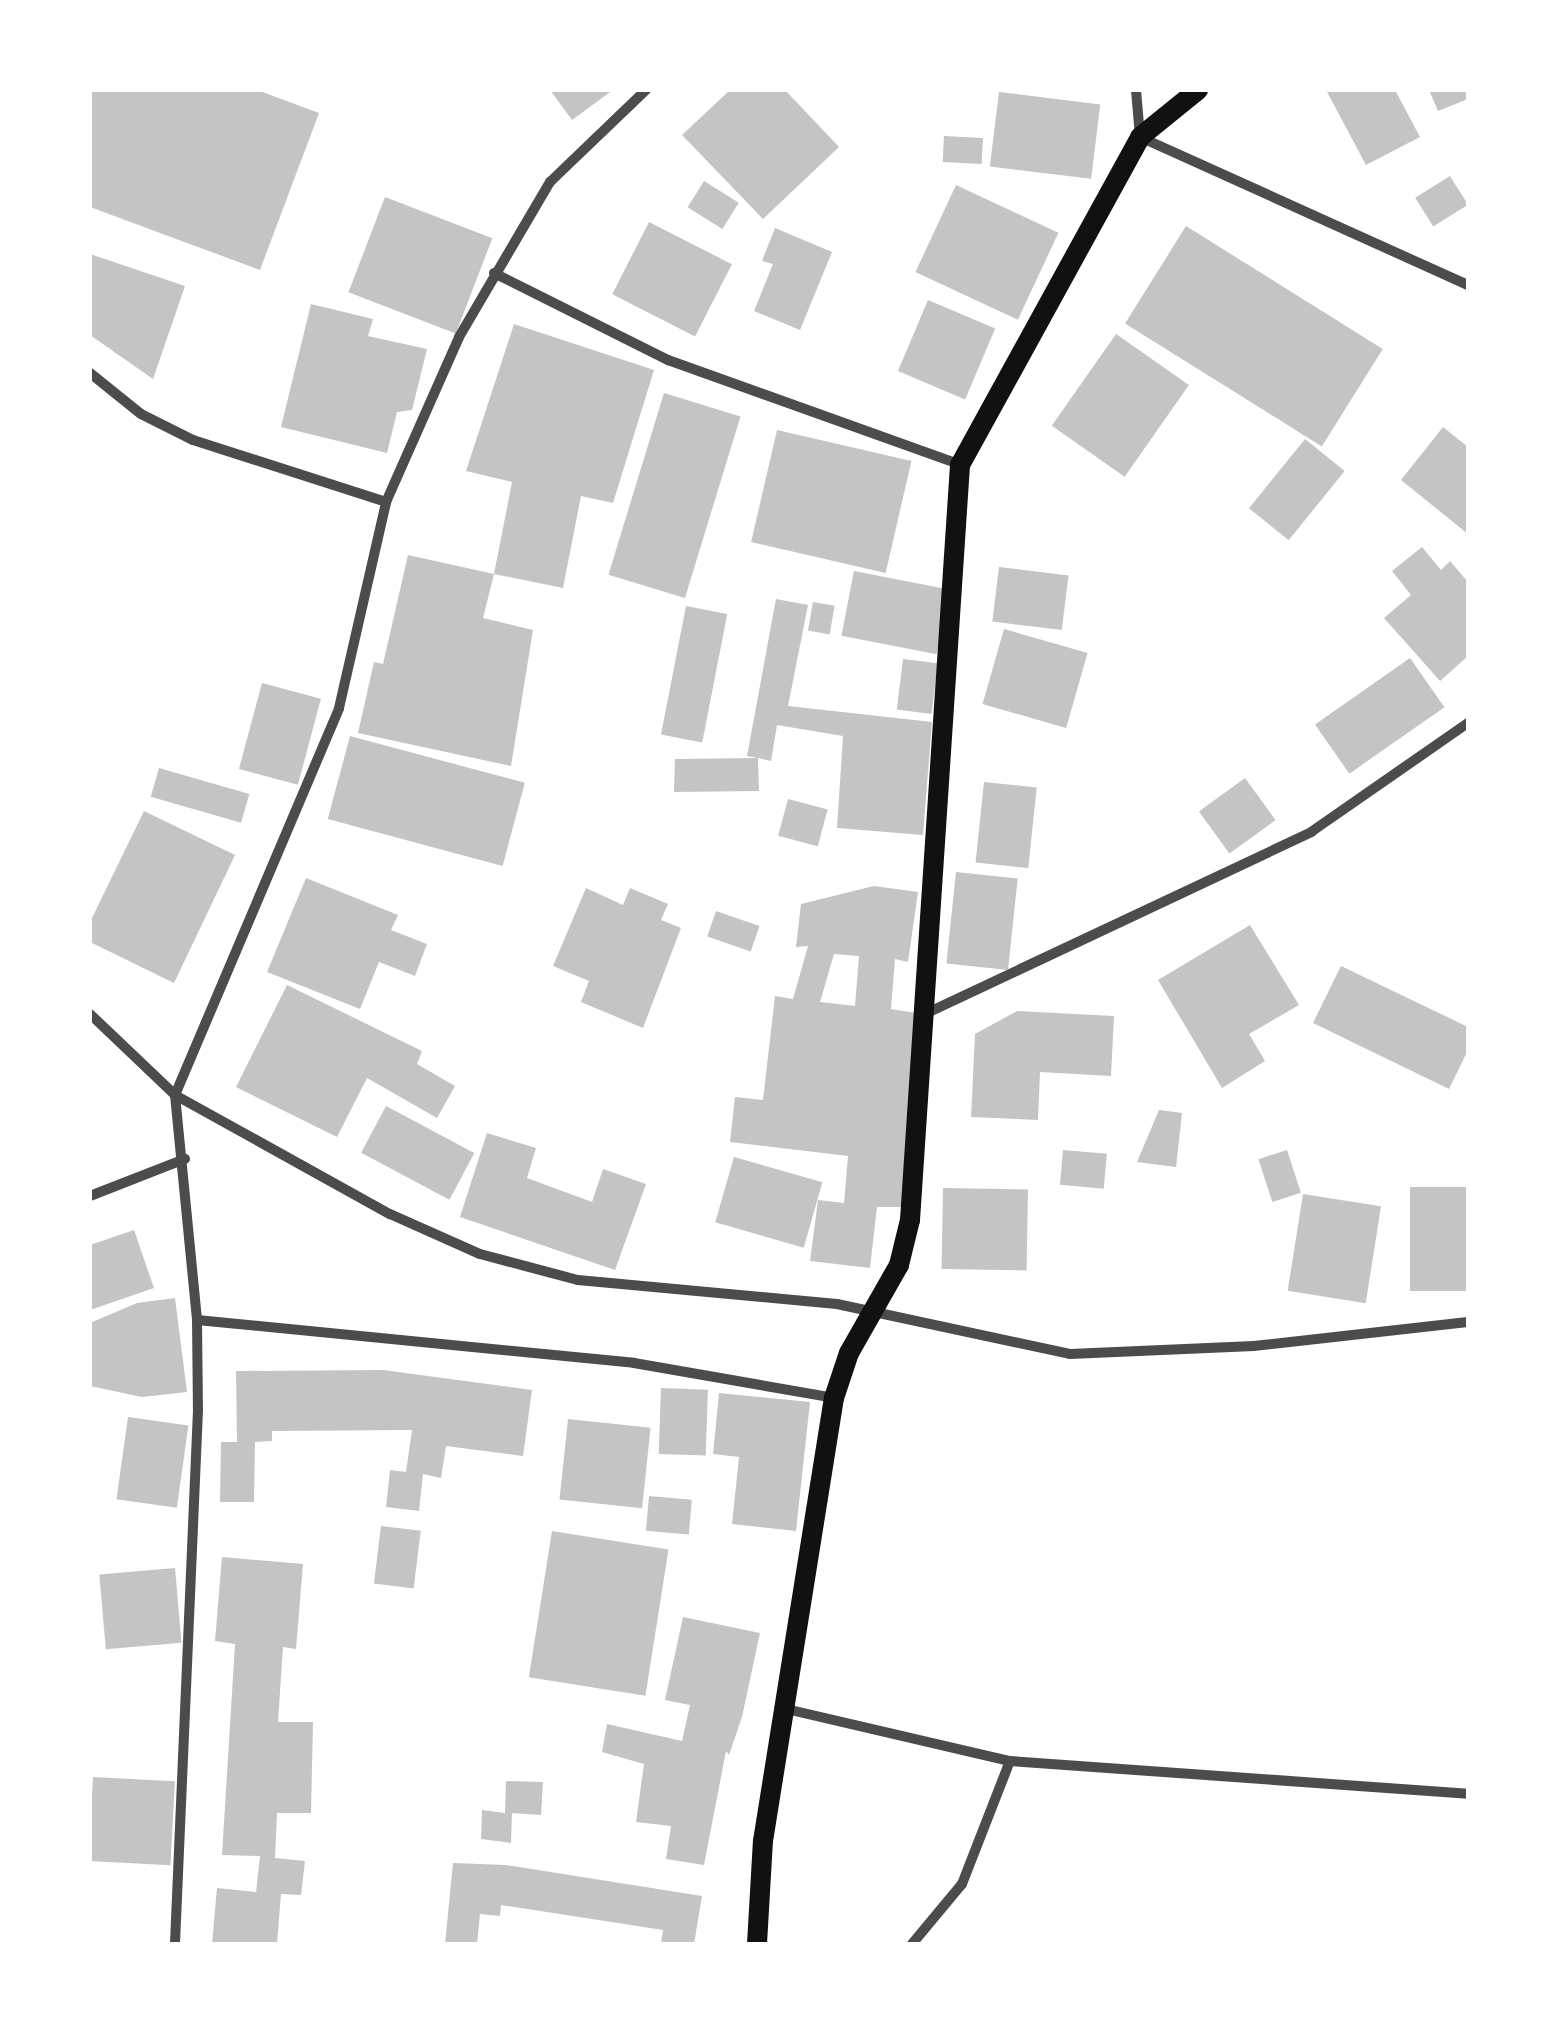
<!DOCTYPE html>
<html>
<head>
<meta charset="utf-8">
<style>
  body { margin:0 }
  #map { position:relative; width:1558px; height:2034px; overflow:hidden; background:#fff; font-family:"Noto Sans",sans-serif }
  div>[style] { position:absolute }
  .building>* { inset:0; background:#c4c4c4; transform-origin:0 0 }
  .minor>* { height:10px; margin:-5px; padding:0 5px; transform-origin:5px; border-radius:5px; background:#4c4c4c }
  .secondary>* { height:20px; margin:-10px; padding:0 10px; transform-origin:10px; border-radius:10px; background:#111 }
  span { translate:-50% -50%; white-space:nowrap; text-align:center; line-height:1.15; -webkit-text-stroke:9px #fff; paint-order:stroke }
  .frame { position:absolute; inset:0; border:92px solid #fff; pointer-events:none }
</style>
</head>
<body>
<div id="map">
  <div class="building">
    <i style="clip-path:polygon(90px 90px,257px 90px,319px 113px,260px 270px,90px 207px)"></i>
    <i style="clip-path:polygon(550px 90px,613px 90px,572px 120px)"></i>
    <i style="clip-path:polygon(730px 90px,785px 90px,839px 147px,763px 219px,682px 135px)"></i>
    <i style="clip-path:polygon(1326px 90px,1395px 90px,1420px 137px,1366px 165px)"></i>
    <i style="clip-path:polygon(1429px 90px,1468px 90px,1468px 99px,1438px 111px)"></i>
    <i style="left:999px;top:92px;width:102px;height:75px;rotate:7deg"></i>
    <i style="left:944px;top:136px;width:39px;height:26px;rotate:3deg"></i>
    <i style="left:1450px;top:176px;width:34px;height:41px;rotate:58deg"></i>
    <i style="left:704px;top:181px;width:41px;height:31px;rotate:32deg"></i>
    <i style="left:956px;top:185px;width:113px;height:96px;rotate:25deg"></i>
    <i style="left:385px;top:197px;width:115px;height:102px;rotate:21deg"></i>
    <i style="left:649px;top:222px;width:93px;height:81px;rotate:27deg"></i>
    <i style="left:1186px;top:226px;width:232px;height:115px;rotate:32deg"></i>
    <i style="clip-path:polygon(775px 228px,832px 252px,800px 330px,754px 311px,773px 264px,762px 261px)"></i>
    <i style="clip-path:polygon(90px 254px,185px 286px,153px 379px,90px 335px)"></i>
    <i style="left:928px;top:300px;width:73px;height:77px;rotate:23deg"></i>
    <i style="clip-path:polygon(311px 304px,373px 319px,368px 336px,427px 349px,412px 410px,397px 412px,387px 453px,281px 427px)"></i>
    <i style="clip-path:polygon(514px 324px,654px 370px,613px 503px,581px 496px,563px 588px,494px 574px,512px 482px,466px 471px)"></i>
    <i style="left:1116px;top:334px;width:89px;height:112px;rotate:35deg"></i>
    <i style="left:664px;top:393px;width:80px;height:190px;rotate:17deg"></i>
    <i style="clip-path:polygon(1443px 427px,1468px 447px,1468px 534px,1401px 480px)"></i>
    <i style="left:777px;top:430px;width:138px;height:115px;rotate:13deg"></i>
    <i style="left:1305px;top:439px;width:51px;height:89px;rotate:39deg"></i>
    <i style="clip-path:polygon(1422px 547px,1441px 570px,1450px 561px,1468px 582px,1468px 656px,1440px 681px,1384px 618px,1411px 595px,1392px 571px)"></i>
    <i style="clip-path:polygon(408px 555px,494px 574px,483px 618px,533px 630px,511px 766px,358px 733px,374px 662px,383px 664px)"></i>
    <i style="left:999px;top:567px;width:70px;height:55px;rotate:7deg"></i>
    <i style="left:854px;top:571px;width:97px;height:66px;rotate:11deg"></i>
    <i style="clip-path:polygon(776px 599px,808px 605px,788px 706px,932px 722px,923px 835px,837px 828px,843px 736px,777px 725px,771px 761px,758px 758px,759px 791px,674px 792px,675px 759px,758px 758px,747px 756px)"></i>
    <i style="left:813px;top:602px;width:22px;height:29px;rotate:10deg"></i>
    <i style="left:686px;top:606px;width:42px;height:131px;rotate:11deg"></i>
    <i style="left:1004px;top:629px;width:87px;height:78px;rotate:16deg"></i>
    <i style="left:1410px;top:658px;width:60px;height:116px;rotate:55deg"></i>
    <i style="left:903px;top:659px;width:35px;height:51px;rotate:7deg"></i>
    <i style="left:262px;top:683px;width:61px;height:89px;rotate:15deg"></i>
    <i style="left:350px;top:736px;width:181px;height:86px;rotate:15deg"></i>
    <i style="left:159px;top:768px;width:94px;height:30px;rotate:16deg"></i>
    <i style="left:1245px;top:778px;width:52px;height:57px;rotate:54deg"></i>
    <i style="left:984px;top:782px;width:53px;height:81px;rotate:6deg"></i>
    <i style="left:788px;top:799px;width:41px;height:38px;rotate:15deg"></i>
    <i style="clip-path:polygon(144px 811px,235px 855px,174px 983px,90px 942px,90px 922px)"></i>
    <i style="left:956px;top:872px;width:62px;height:92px;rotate:6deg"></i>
    <i style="clip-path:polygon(306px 878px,398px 915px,391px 930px,427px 944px,415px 976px,379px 962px,360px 1009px,267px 972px)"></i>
    <i style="clip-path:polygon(evenodd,874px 886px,918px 892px,908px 962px,895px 959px,891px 1009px,916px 1013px,904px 1207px,877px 1207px,870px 1268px,810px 1261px,818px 1200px,844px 1203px,848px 1156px,730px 1142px,735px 1097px,763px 1100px,775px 996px,793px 999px,808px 946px,796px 947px,801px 904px,874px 886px,834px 954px,859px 956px,855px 1006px,820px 1002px,834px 954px)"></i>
    <i style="clip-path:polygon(586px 888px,623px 905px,630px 888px,668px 904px,661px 920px,681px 928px,643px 1028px,581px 1002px,589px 981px,553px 966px)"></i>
    <i style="left:716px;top:911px;width:46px;height:27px;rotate:19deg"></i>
    <i style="clip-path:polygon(1250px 925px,1299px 1005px,1249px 1034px,1265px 1061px,1222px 1088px,1158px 980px)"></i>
    <i style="clip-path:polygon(1341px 966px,1468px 1027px,1468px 1050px,1449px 1089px,1313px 1023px)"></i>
    <i style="clip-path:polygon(287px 985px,422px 1051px,417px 1064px,455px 1086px,437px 1118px,367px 1078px,337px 1137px,236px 1087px)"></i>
    <i style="clip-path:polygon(1017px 1011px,1114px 1016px,1111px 1076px,1040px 1072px,1038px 1120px,971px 1117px,975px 1034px)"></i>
    <i style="left:386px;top:1106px;width:100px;height:53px;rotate:28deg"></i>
    <i style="clip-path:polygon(1159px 1110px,1182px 1113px,1176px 1167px,1137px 1162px)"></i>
    <i style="clip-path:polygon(487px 1133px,536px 1148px,527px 1178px,592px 1202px,603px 1169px,646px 1184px,615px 1270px,460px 1217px)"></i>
    <i style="left:1063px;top:1150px;width:44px;height:35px;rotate:5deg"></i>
    <i style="left:1287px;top:1150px;width:45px;height:30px;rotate:72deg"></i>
    <i style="left:734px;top:1157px;width:92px;height:68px;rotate:16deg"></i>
    <i style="left:1468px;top:1187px;width:104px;height:58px;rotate:90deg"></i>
    <i style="left:943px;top:1188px;width:85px;height:81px;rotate:1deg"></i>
    <i style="left:1303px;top:1194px;width:79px;height:98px;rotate:9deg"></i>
    <i style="clip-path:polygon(134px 1230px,154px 1288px,90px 1310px,90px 1245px)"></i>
    <i style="clip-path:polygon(175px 1298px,187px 1392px,142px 1397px,90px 1386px,90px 1323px,137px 1303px)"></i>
    <i style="clip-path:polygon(383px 1370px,532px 1390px,523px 1456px,446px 1446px,441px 1478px,423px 1474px,419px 1511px,386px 1507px,390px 1470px,406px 1472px,412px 1430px,272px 1431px,272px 1441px,255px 1442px,254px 1502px,220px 1502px,221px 1442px,237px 1442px,236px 1371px)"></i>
    <i style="left:661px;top:1388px;width:47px;height:66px;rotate:2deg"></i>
    <i style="clip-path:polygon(719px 1393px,810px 1402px,796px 1531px,732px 1524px,739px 1457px,713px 1454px)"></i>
    <i style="left:128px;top:1417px;width:61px;height:83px;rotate:8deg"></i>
    <i style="left:568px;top:1419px;width:83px;height:81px;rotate:6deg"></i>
    <i style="left:649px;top:1496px;width:43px;height:35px;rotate:5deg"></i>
    <i style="left:381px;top:1526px;width:40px;height:58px;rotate:7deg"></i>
    <i style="left:552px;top:1531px;width:118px;height:148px;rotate:9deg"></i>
    <i style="clip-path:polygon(222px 1557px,303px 1564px,296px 1649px,283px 1647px,278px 1722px,313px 1722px,311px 1813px,277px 1813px,275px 1858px,305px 1861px,301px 1895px,281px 1894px,277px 1944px,212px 1944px,217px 1888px,256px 1892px,260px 1856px,222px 1855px,235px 1644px,215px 1641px)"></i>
    <i style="left:175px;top:1568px;width:75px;height:76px;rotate:85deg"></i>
    <i style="clip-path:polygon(683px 1617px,760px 1633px,742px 1717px,729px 1755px,726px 1751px,704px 1865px,666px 1859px,671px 1826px,636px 1822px,644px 1764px,602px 1752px,607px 1724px,682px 1741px,690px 1705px,665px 1700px)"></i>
    <i style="left:93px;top:1777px;width:82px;height:84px;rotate:3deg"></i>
    <i style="clip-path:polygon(506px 1781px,543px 1782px,541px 1815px,512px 1813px,511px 1843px,481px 1839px,482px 1810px,505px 1813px)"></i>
    <i style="clip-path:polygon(453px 1863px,506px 1865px,702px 1896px,694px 1944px,661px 1944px,663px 1930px,501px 1905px,500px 1916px,480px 1914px,477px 1944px,445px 1944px)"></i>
  </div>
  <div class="minor">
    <i style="left:1136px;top:90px;width:47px;rotate:85.1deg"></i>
    <i style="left:1140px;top:137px;width:360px;rotate:24.3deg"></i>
    <i style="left:494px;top:273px;width:195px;rotate:26.6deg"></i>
    <i style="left:668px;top:360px;width:309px;rotate:19.7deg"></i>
    <i style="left:90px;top:373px;width:65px;rotate:38.8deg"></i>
    <i style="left:141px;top:414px;width:58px;rotate:26.6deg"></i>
    <i style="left:193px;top:440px;width:203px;rotate:17.8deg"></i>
    <i style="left:927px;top:1013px;width:425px;rotate:-25.2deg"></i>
    <i style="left:1311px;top:832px;width:191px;rotate:-34.8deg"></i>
    <i style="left:90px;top:1014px;width:117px;rotate:43.6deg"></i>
    <i style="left:175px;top:1095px;width:246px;rotate:29deg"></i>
    <i style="left:390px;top:1214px;width:98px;rotate:24deg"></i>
    <i style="left:480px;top:1254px;width:101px;rotate:14.9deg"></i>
    <i style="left:578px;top:1280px;width:260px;rotate:5.3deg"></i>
    <i style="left:837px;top:1304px;width:238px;rotate:12.1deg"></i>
    <i style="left:1070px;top:1354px;width:184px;rotate:-2.5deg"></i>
    <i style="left:1254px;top:1346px;width:215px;rotate:-6.4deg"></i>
    <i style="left:175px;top:1095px;width:420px;rotate:-67deg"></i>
    <i style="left:339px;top:708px;width:211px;rotate:-77.1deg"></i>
    <i style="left:386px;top:502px;width:180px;rotate:-66.1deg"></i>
    <i style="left:459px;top:337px;width:180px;rotate:-59.6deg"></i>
    <i style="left:550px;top:182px;width:133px;rotate:-43.8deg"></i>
    <i style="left:175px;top:1095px;width:226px;rotate:84.4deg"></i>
    <i style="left:197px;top:1320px;width:90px;rotate:89.4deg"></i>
    <i style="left:198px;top:1410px;width:534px;rotate:92.47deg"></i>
    <i style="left:90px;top:1196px;width:102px;rotate:-21.3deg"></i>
    <i style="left:197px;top:1320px;width:439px;rotate:5.6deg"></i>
    <i style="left:634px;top:1363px;width:203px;rotate:9.9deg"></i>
    <i style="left:782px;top:1708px;width:234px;rotate:13.1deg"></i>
    <i style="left:1010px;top:1761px;width:459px;rotate:4.1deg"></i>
    <i style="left:912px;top:1944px;width:78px;rotate:-50.2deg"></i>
    <i style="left:962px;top:1884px;width:132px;rotate:-68.7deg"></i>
  </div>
  <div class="secondary">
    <i style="left:757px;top:1944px;width:103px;rotate:-86.7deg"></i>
    <i style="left:763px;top:1841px;width:449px;rotate:-80.9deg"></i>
    <i style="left:834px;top:1398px;width:47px;rotate:-71.6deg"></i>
    <i style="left:849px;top:1353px;width:101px;rotate:-60.4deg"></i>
    <i style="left:899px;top:1265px;width:46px;rotate:-76.3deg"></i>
    <i style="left:910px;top:1220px;width:757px;rotate:-86.21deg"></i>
    <i style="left:960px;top:465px;width:374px;rotate:-61.2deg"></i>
    <i style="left:1140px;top:137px;width:75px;rotate:-39deg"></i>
  </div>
  <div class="frame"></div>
</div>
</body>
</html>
